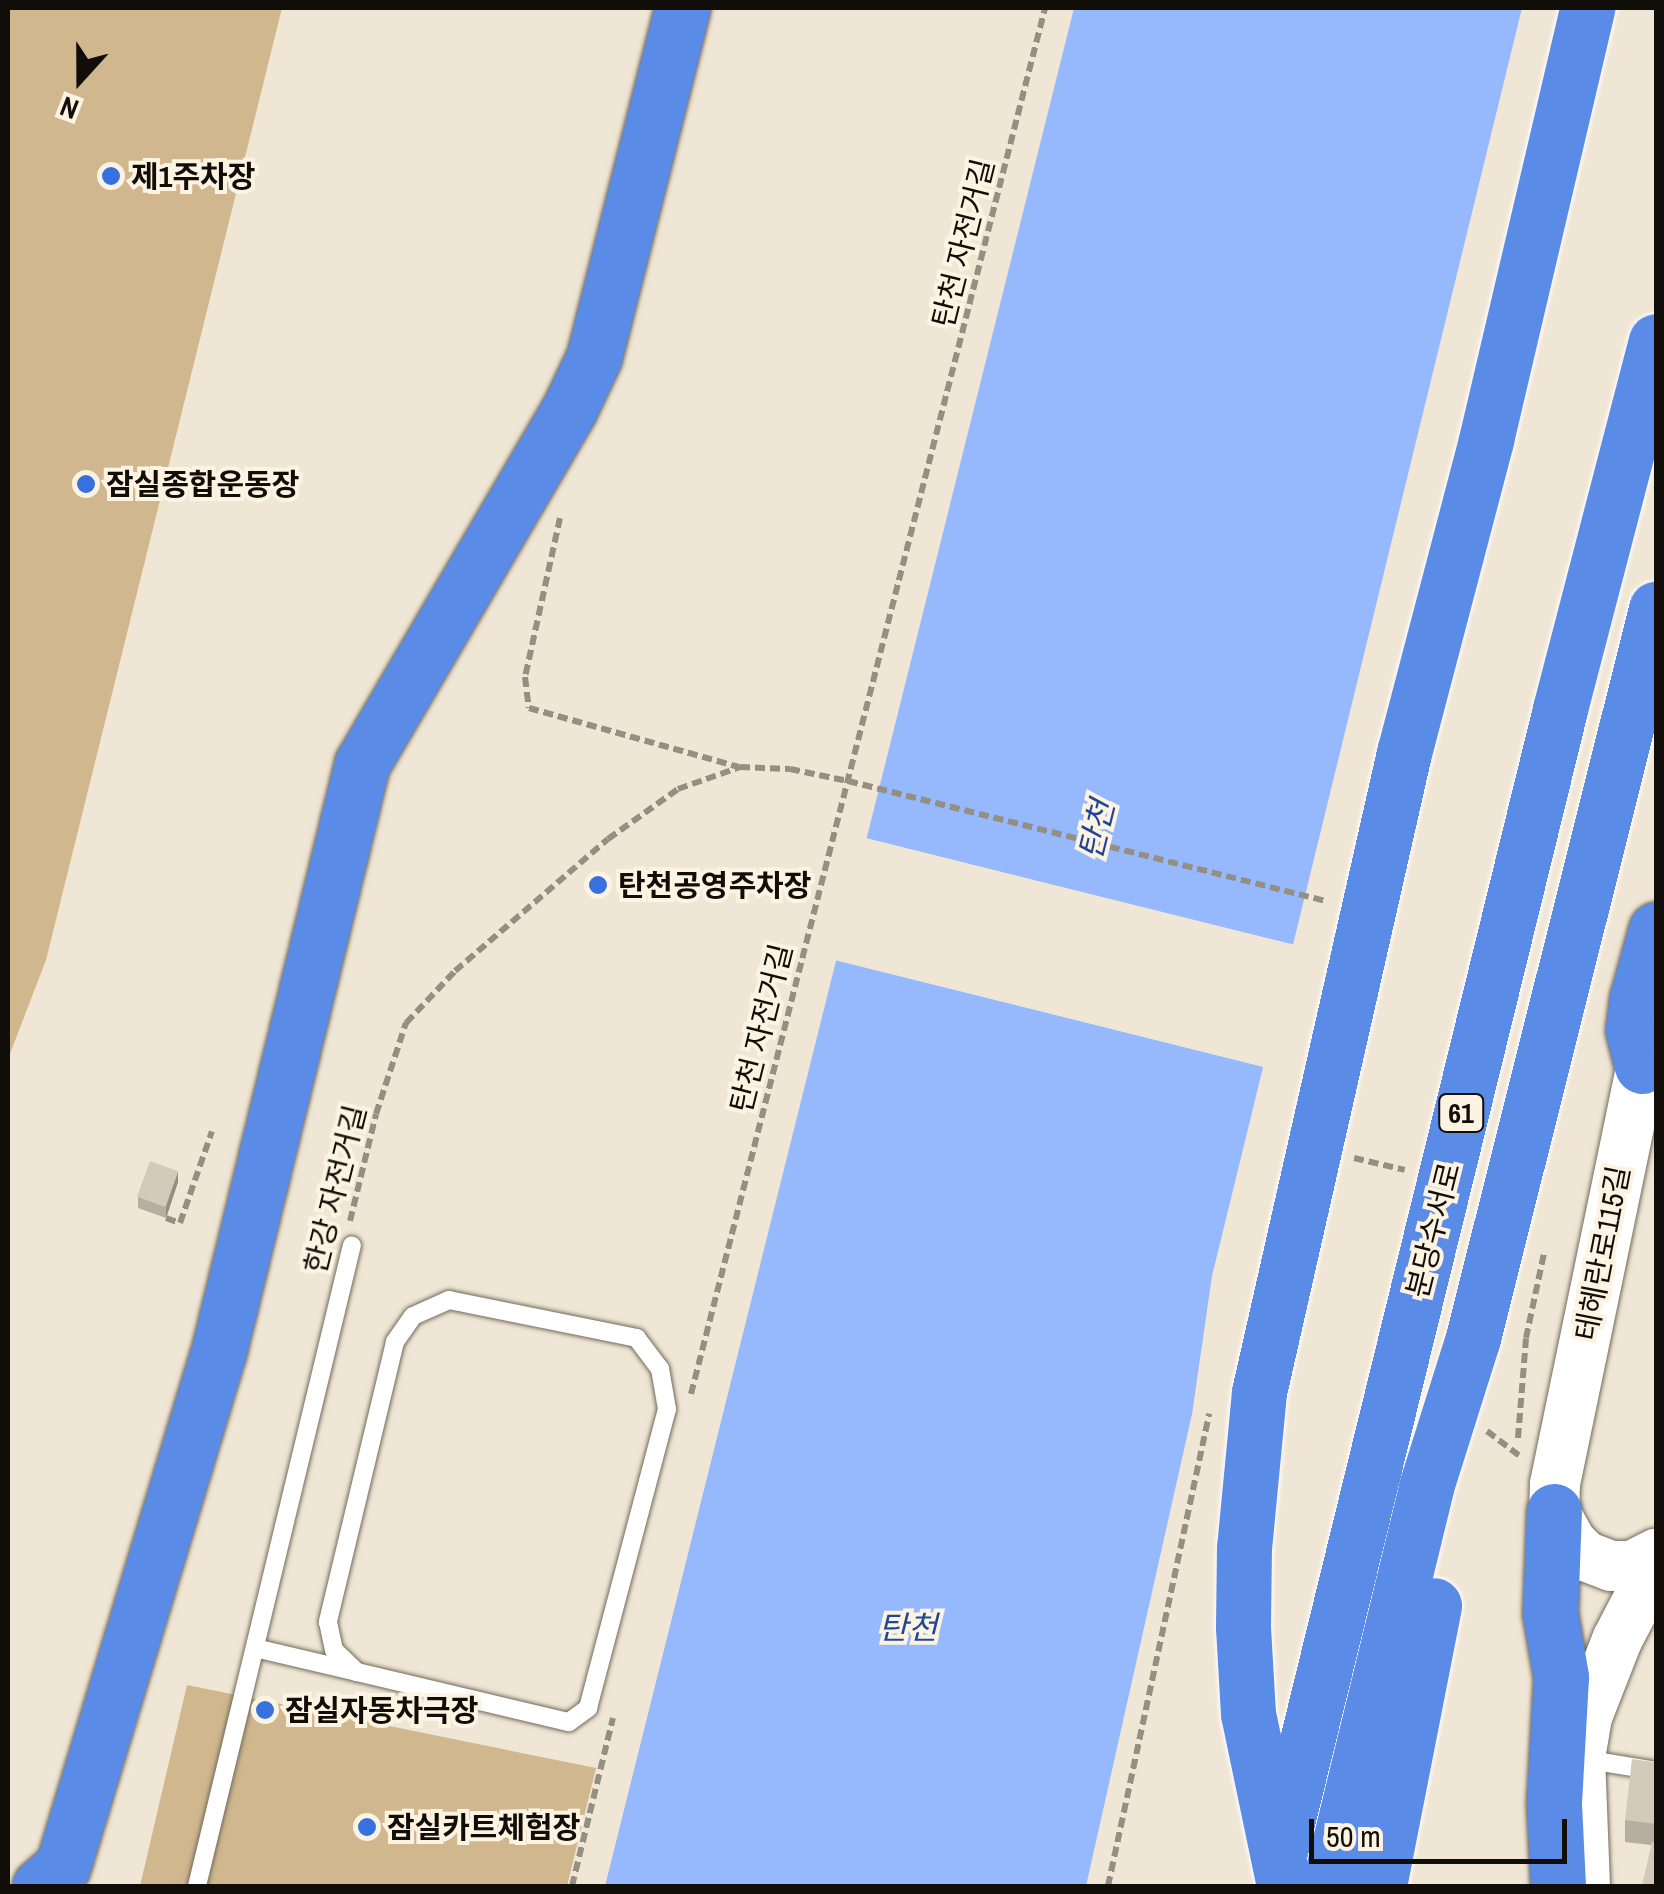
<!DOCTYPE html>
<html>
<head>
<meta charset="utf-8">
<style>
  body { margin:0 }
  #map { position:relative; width:1664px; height:1894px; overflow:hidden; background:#f0e6d5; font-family:"Archivo Narrow","Noto Sans KR",sans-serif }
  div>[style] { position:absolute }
  .green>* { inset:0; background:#d0b78e }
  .water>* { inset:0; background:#95b9fc }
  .pier>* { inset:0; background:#f0e6d5; transform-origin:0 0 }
  .path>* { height:6px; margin-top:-3px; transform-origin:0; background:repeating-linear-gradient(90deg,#958e82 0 10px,transparent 0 15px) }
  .roads { filter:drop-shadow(0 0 2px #726a5b) drop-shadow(0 0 2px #726a5b) }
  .lane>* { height:18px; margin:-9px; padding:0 9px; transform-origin:9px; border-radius:9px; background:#fff }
  .secondary>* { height:50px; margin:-25px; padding:0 25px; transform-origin:25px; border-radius:25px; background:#fff }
  .highway>* { height:55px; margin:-27.5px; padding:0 27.5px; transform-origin:27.5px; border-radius:27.5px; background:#5a8be7 }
  .bridges { filter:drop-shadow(0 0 2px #fff) drop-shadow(0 0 2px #fff) }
  .highway-bridge>* { height:55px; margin:-27.5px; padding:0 27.5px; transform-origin:27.5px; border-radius:27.5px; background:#5a8be7 }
  .wall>* { inset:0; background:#b6aea0 }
  .shaded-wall>* { inset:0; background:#948d82 }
  .building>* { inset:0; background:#d4caba; transform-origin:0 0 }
  .dots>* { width:28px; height:28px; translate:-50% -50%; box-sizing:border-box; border:5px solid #fdf3e2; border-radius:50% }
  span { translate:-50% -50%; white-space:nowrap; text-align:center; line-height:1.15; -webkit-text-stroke:8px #fdf3e2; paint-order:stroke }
  .shield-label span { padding:2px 8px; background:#fdf3e2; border:2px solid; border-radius:8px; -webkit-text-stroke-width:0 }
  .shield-label { font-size:28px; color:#110d08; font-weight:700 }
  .poi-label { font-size:30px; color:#110d08; font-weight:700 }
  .left { translate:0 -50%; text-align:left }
  .street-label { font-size:30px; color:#110d08 }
  .water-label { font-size:32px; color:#1f4793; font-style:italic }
  .frame { position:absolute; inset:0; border:10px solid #110d08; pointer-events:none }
  .north { position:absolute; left:30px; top:30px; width:100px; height:100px; -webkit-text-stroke:8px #fdf3e2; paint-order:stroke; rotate:201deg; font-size:28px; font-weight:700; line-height:40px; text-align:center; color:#110d08 }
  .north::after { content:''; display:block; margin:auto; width:35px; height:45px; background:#110d08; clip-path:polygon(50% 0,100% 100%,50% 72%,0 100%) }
  .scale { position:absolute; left:1309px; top:1819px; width:258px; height:45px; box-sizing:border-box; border:5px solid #110d08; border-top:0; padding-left:12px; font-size:30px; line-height:35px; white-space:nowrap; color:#110d08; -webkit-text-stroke:8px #fdf3e2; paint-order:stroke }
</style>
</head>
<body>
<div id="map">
  <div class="green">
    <i style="clip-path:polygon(8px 8px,282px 8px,46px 960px,8px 1059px)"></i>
    <i style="clip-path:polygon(187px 1685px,596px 1768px,567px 1886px,140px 1886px)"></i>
  </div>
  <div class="water">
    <i style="clip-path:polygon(1074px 8px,1522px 8px,1212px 1276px,1192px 1414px,1086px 1886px,605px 1886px)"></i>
  </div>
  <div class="pier">
    <i style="left:862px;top:837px;width:449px;height:126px;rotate:14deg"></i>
  </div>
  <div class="path">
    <i style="left:560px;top:518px;width:163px;rotate:102.4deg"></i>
    <i style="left:525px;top:677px;width:31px;rotate:83deg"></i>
    <i style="left:529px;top:708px;width:218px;rotate:15.7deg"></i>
    <i style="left:1354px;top:1158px;width:52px;rotate:13.2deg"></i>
    <i style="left:166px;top:1218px;width:15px;rotate:20deg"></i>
    <i style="left:180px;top:1223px;width:97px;rotate:-70.8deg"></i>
    <i style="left:350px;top:1221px;width:110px;rotate:-76.3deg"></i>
    <i style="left:376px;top:1114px;width:96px;rotate:-71.8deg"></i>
    <i style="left:406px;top:1023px;width:71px;rotate:-46.7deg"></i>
    <i style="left:455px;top:971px;width:202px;rotate:-40.8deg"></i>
    <i style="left:608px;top:839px;width:86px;rotate:-35.5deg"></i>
    <i style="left:678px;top:789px;width:66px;rotate:-19.5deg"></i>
    <i style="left:740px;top:767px;width:50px;rotate:2.3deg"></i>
    <i style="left:790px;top:769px;width:59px;rotate:11.7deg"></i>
    <i style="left:848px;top:781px;width:492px;rotate:14.1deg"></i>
    <i style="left:691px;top:1394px;width:1430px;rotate:-75.67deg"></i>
    <i style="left:1487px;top:1431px;width:43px;rotate:37.4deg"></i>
    <i style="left:1518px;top:1438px;width:100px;rotate:-85.4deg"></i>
    <i style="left:1526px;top:1338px;width:87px;rotate:-78deg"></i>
    <i style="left:572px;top:1886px;width:173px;rotate:-76.3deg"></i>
    <i style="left:1108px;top:1886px;width:483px;rotate:-77.9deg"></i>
  </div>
  <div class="roads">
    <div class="lane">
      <i style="left:255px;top:1648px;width:105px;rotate:13.2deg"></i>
      <i style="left:357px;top:1672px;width:218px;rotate:13.3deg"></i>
      <i style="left:569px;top:1722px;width:24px;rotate:-36deg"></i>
      <i style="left:588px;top:1708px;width:309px;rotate:-75.2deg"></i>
      <i style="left:667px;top:1409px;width:41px;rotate:-99.9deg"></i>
      <i style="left:660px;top:1369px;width:39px;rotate:-127deg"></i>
      <i style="left:637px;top:1338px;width:192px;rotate:-168.6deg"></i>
      <i style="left:449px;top:1300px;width:39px;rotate:156deg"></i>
      <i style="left:413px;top:1316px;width:32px;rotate:125deg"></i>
      <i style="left:395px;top:1342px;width:288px;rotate:103.5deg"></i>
      <i style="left:328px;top:1622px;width:29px;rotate:78deg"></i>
      <i style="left:334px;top:1650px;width:32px;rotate:44deg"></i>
      <i style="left:1583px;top:1759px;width:74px;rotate:9.3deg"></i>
      <i style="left:197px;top:1886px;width:659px;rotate:-76.41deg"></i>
    </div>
    <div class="secondary">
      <i style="left:1650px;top:1025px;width:469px;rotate:101.7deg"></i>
      <i style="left:1555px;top:1484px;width:27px;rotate:92deg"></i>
      <i style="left:1554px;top:1511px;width:35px;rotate:61deg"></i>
      <i style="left:1571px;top:1542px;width:20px;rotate:45deg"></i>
      <i style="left:1585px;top:1556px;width:28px;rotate:21deg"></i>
      <i style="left:1611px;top:1566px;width:21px"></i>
      <i style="left:1632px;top:1566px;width:27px;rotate:-27deg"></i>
      <i style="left:1585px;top:1886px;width:128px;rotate:-92.2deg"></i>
      <i style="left:1580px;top:1758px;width:42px;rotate:-80.3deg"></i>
      <i style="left:1587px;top:1717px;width:83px;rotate:-68.7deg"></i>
      <i style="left:1617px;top:1640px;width:85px;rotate:-62.5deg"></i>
    </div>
    <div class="highway">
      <i style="left:1642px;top:1066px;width:37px;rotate:-104deg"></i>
      <i style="left:1633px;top:1030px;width:31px;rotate:-83deg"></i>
      <i style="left:1637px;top:999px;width:72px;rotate:-74.6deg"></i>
      <i style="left:1554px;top:1511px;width:102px;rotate:92.2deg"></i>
      <i style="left:1550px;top:1613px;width:65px;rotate:80.2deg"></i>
      <i style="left:1561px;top:1677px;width:127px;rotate:93.2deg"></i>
      <i style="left:1554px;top:1804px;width:82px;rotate:87.2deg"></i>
      <i style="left:40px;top:1886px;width:30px;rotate:-41deg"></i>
      <i style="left:63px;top:1866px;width:539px;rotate:-73.18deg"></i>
      <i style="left:219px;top:1350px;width:603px;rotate:-76.29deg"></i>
      <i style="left:362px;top:764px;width:410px;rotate:-59.7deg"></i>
      <i style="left:569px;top:410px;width:59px;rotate:-64.7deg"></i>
      <i style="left:594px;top:357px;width:360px;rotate:-75.8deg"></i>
    </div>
  </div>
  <div class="bridges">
    <div class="highway-bridge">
      <i style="left:1281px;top:1847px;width:1172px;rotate:-76.22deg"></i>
      <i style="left:1560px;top:709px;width:380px;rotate:-75.4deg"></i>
      <i style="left:1284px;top:1886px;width:176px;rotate:-101.8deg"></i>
      <i style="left:1248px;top:1714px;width:87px;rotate:-93.3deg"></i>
      <i style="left:1243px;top:1627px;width:79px;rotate:-89.3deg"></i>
      <i style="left:1244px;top:1548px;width:157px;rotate:-84.5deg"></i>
      <i style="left:1259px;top:1392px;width:655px;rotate:-77.22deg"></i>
      <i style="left:1404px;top:753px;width:324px;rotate:-75.3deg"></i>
      <i style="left:1486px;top:440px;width:444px;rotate:-76.8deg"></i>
      <i style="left:1329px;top:1886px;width:411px;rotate:-76.3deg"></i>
      <i style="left:1426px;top:1487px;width:156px;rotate:-72.5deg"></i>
      <i style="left:1473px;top:1338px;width:752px;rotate:-75.91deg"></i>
      <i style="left:1379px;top:1886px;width:286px;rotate:-78.9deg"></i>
    </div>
  </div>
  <div class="wall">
    <i style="clip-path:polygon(178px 1182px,166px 1218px,138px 1208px,138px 1197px)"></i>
    <i style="clip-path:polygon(1656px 1765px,1656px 1886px,1651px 1845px,1625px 1842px,1625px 1820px)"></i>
  </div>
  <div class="shaded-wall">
    <i style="clip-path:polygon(178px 1171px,178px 1182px,166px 1218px,166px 1207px)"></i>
  </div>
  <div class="building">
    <i style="left:150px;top:1161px;width:30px;height:38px;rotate:20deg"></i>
    <i style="clip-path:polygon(1632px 1759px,1655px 1762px,1656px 1824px,1625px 1820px)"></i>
    <i style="clip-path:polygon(1652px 1842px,1656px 1842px,1656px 1886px,1642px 1886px)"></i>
  </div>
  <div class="dots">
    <i style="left:111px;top:176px;background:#3771df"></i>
    <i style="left:86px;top:484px;background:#3771df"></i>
    <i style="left:598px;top:885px;background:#3771df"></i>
    <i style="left:265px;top:1710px;background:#3771df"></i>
    <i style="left:367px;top:1827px;background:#3771df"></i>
  </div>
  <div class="shield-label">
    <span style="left:1461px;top:1113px">61</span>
  </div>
  <div class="poi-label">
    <span class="left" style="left:131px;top:176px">제1주차장</span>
    <span class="left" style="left:106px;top:484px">잠실종합운동장</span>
    <span class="left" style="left:618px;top:885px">탄천공영주차장</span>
    <span class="left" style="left:285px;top:1710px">잠실자동차극장</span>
    <span class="left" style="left:387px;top:1827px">잠실카트체험장</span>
  </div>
  <div class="street-label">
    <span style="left:963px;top:243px;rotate:-76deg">탄천 자전거길</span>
    <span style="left:761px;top:1028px;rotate:-76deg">탄천 자전거길</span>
    <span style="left:335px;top:1189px;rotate:-76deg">한강 자전거길</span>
    <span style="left:1433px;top:1230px;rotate:-76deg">분당수서로</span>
    <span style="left:1602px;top:1253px;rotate:-79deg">테헤란로115길</span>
  </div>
  <div class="water-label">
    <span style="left:1097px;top:830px;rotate:-76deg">탄천</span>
    <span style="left:908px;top:1628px">탄천</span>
  </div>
  <div class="frame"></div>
  <div class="north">N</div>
  <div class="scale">50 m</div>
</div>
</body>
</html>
